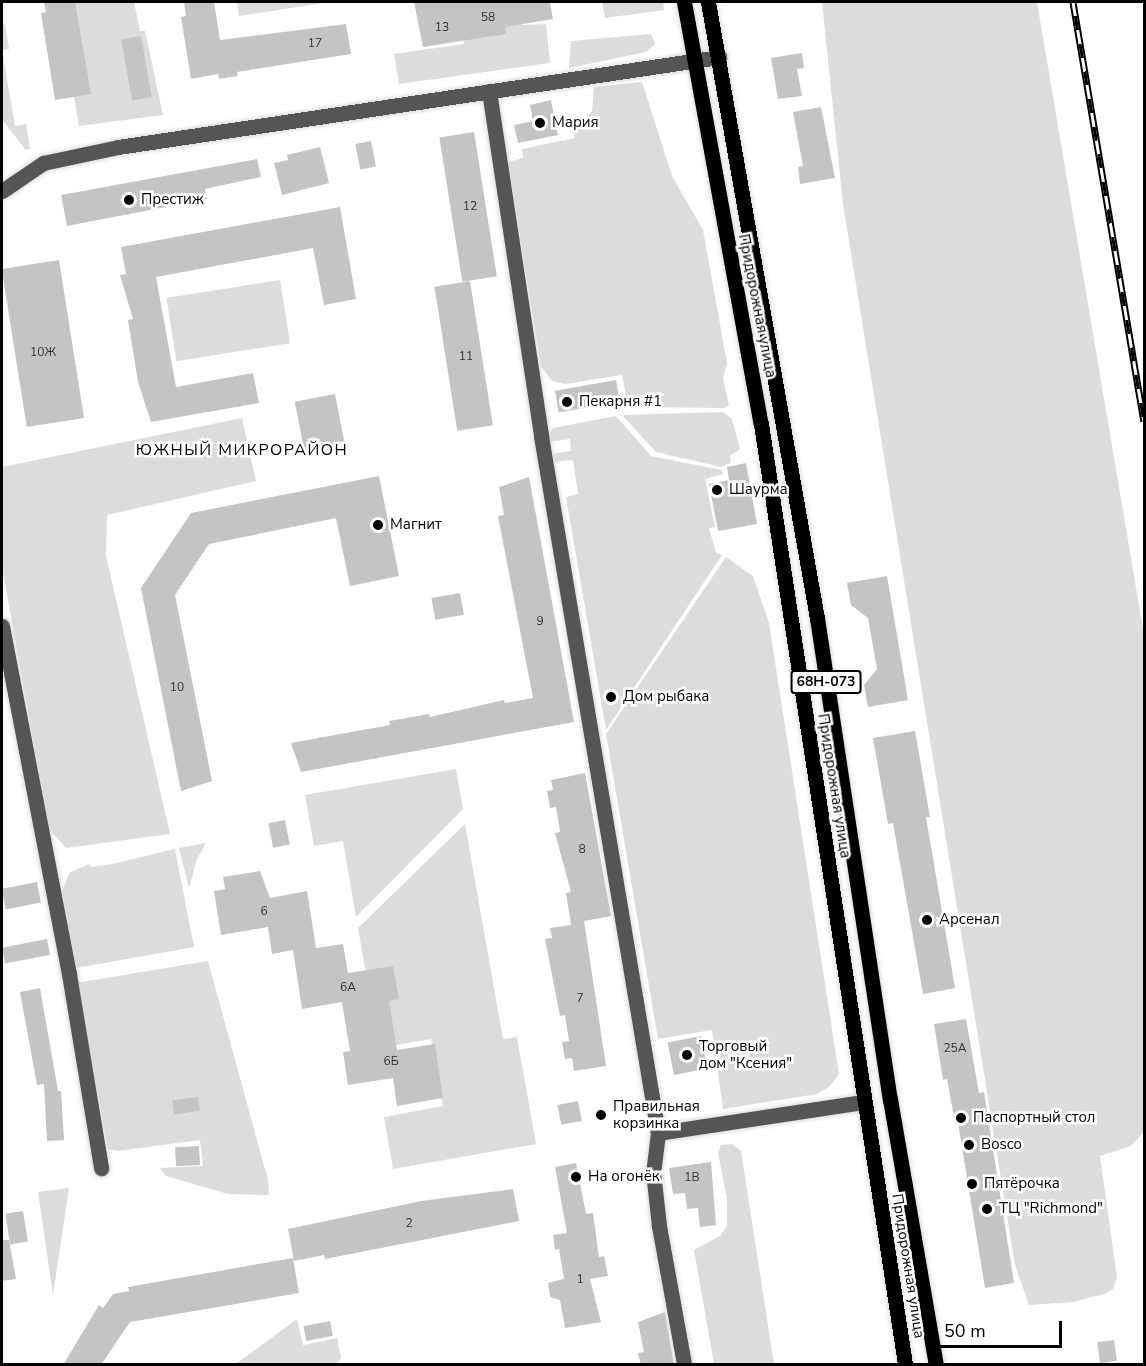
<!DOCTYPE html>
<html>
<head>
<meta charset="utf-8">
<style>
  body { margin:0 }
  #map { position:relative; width:1146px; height:1366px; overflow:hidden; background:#fff; font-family:"Nunito Sans",sans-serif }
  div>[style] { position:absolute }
  .green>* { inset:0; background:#dcdcdc; transform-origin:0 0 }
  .building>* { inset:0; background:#c4c4c4; transform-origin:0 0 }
  .roads { filter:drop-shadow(0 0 2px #dbdbdb) drop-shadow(0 0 2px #dbdbdb) }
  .minor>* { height:15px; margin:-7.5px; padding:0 7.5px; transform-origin:7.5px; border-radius:7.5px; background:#555 }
  .major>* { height:15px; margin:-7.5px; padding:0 7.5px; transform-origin:7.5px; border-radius:7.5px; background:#000 }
  .rail>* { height:7px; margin-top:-3.5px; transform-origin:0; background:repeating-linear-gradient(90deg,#fff 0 14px,#000 0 28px); box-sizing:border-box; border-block:2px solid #000 }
  .dots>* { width:16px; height:16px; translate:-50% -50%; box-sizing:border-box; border:3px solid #fff; border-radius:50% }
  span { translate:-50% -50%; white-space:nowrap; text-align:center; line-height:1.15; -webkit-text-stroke:5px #fff; paint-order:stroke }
  .number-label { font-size:12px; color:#313131 }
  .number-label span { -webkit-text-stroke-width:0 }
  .shield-label span { padding:2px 4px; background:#fff; border:2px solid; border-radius:4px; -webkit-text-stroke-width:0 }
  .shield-label { font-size:14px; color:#000; font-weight:700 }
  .poi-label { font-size:15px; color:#000 }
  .left { translate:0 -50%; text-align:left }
  .street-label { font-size:15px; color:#000 }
  .neighbourhood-label { font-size:16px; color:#000; letter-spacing:1.5px }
  .frame { position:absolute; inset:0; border:3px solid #000; pointer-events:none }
  .scale { position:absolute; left:933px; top:1321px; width:129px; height:27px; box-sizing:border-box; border:3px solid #000; border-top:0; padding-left:8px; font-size:18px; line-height:21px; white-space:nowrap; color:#000; -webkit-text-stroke:4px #fff; paint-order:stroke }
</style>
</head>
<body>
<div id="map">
  <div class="green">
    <i style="clip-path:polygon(58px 2px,134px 2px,140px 31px,145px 31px,163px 115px,79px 126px)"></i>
    <i style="clip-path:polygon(237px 2px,330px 2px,239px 16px)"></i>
    <i style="clip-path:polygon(457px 2px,519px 2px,522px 25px,546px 24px,550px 63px,399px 84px,394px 54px,464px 44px)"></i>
    <i style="clip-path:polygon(602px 2px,663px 2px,664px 10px,605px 18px)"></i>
    <i style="clip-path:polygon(822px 2px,1037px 2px,1144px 635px,1144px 1132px,1131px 1146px,1100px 1156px,1117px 1278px,1113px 1289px,1104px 1294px,1073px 1302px,1029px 1305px,1015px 1265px,843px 204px)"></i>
    <i style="clip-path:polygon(5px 24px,9px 49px,2px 50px,15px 126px,26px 124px,30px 149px,26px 150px,2px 120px,2px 25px)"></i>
    <i style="clip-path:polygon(651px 34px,655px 44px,646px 52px,569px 68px,571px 41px)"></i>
    <i style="clip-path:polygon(642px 82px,672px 176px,703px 230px,727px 363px,723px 378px,729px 405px,724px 408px,628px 407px,622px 375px,565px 384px,552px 381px,541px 366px,508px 162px,523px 158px,522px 149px,575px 138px,571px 122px,585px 119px,592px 111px,594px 87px)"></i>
    <i style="left:280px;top:280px;width:64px;height:115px;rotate:81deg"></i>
    <i style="clip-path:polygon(723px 412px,732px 419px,740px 449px,730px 456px,731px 463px,721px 467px,656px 452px,622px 415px)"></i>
    <i style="clip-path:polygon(616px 416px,651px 456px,722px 470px,723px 474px,705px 479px,715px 527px,709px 528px,716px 553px,722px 555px,606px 730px,566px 497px,578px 494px,573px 460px,554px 462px,553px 454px,571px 451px,570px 439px,550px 442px,549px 435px,553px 428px)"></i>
    <i style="clip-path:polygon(242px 418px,256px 481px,107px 515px,106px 556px,170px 834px,66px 848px,49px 829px,2px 567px,2px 467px)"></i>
    <i style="clip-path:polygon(726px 557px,753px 576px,769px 623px,839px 1074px,829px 1087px,817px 1094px,723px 1109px,712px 1030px,658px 1039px,606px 734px)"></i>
    <i style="clip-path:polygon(456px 769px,463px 809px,356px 917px,343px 841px,314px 846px,305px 795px)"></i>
    <i style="clip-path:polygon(465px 824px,503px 1039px,517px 1037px,536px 1144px,393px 1169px,384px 1117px,443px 1106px,431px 1039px,379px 1048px,358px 928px)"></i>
    <i style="clip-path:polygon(206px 843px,197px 859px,189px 888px,179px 848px)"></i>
    <i style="clip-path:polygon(175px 849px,194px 947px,76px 968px,62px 891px,70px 872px,90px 864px,91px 867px,112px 864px)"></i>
    <i style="clip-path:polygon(208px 961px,268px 1180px,269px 1195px,228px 1194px,166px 1176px,160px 1168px,203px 1166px,200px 1140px,118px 1151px,108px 1149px,76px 983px)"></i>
    <i style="clip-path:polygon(732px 1144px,741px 1151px,774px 1364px,714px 1364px,694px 1250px,720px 1236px,727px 1226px,727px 1199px,718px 1153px,721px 1145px)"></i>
    <i style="clip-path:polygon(69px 1188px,53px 1295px,38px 1192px)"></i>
    <i style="clip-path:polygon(297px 1319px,303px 1345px,337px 1338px,341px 1358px,337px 1364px,236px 1364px)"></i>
  </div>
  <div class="building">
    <i style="clip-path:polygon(44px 2px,75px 2px,91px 94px,55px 100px,41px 13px,46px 12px)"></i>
    <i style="clip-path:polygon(184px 2px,214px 2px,220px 40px,346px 24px,351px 54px,237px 72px,238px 76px,219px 79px,218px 74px,191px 79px,181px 17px,186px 16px)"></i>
    <i style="clip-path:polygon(414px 2px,550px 2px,553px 19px,505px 27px,506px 34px,423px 47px)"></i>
    <i style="left:141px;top:36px;width:62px;height:20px;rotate:80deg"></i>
    <i style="clip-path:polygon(802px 53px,804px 68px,797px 69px,802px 96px,778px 99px,771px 58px)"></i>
    <i style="clip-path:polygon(551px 100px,558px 135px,518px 143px,514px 125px,533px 121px,530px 105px)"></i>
    <i style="clip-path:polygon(821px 107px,835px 178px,800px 184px,798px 167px,803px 166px,793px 112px)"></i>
    <i style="left:474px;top:132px;width:146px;height:35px;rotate:81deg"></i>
    <i style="left:371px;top:141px;width:26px;height:16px;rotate:79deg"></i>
    <i style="clip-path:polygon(320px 147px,329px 183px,282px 195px,274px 163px,288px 160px,287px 155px)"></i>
    <i style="clip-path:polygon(257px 159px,261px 177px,205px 189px,207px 199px,67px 226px,61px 195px)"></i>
    <i style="clip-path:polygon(340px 207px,356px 299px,324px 305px,313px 248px,156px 277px,176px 387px,253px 373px,259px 403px,151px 422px,138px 382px,128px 320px,133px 319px,120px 275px,126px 274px,121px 247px)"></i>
    <i style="left:59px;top:260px;width:160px;height:58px;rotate:81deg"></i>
    <i style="left:470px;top:281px;width:146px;height:36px;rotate:81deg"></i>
    <i style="left:616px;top:380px;width:22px;height:62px;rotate:80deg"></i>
    <i style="left:335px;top:394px;width:49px;height:41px;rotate:79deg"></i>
    <i style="clip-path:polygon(746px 463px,757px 524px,718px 531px,709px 484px,729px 480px,727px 467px)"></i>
    <i style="clip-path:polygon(379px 476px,399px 576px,350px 586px,336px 518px,209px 544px,175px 595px,212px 781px,181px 791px,141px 588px,191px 513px)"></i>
    <i style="clip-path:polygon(529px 477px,574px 722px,301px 772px,291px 743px,390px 725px,389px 721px,418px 716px,429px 714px,430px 717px,504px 700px,505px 703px,533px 698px,498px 516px,504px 515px,499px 487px)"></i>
    <i style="clip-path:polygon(887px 576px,908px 700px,868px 707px,864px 685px,877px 669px,868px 618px,851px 605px,847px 583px)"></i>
    <i style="left:460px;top:593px;width:22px;height:29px;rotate:80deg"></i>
    <i style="clip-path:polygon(915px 731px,930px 817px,926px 817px,955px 988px,923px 994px,893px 823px,888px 824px,873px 738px)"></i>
    <i style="clip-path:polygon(585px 773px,611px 916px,584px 921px,606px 1066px,574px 1071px,572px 1058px,565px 1059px,562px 1042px,569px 1041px,565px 1015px,560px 1016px,545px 939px,552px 938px,550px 928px,571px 925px,566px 893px,571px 892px,555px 833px,560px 832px,556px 807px,550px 808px,547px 791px,553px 790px,551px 780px)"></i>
    <i style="left:285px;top:820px;width:25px;height:17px;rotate:79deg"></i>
    <i style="clip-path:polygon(260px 871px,270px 898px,307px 891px,316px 948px,343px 944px,348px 973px,393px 966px,399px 999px,389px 1001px,397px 1050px,435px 1044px,443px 1098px,397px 1106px,393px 1078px,348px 1085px,343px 1052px,350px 1051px,342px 1002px,302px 1009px,293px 950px,272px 954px,268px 927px,221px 935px,214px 891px,225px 889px,223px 877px)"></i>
    <i style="left:37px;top:882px;width:21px;height:36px;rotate:79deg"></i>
    <i style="left:47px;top:939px;width:16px;height:46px;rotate:79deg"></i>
    <i style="clip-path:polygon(40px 988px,58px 1091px,61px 1091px,64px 1140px,47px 1141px,44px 1084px,37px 1085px,20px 992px)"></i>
    <i style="clip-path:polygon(966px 1019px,979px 1093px,984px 1092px,1014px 1283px,985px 1288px,958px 1123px,955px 1123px,947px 1079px,943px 1080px,934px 1024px)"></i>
    <i style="left:701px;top:1036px;width:33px;height:34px;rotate:79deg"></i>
    <i style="left:198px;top:1097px;width:14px;height:26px;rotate:82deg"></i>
    <i style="left:578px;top:1101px;width:20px;height:21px;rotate:79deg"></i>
    <i style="left:199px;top:1146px;width:19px;height:24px;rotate:87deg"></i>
    <i style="clip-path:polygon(711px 1162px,716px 1225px,700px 1227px,698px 1208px,687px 1209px,685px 1193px,673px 1194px,669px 1168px)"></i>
    <i style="clip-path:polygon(576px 1163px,586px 1214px,593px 1213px,599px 1257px,604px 1256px,608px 1276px,590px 1279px,601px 1322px,565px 1328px,560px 1300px,550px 1297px,548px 1283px,564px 1279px,559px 1249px,555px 1250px,553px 1235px,567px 1233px,555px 1167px)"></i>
    <i style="clip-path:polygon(513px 1189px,519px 1221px,325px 1259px,324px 1255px,294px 1261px,288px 1229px,421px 1201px)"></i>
    <i style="left:23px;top:1211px;width:31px;height:18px;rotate:81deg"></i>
    <i style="clip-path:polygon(2px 1240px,9px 1240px,16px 1279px,2px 1281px)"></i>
    <i style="clip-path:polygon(293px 1258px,299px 1293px,130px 1322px,101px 1365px,63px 1365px,99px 1305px,103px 1308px,113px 1294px,129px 1291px,128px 1287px)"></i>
    <i style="clip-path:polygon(665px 1312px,674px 1365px,641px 1365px,638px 1353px,644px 1352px,638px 1322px)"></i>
    <i style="left:330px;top:1321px;width:15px;height:27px;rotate:79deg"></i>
    <i style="left:1114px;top:1340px;width:21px;height:17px;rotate:82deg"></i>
  </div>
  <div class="roads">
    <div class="minor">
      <i style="left:489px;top:91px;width:349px;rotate:81.4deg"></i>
      <i style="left:541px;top:436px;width:707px;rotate:80.47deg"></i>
      <i style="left:658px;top:1133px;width:38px;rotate:97deg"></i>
      <i style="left:653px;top:1171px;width:55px;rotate:83.8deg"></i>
      <i style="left:659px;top:1226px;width:140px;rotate:79.7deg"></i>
      <i style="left:2px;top:191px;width:50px;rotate:-34.3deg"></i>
      <i style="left:43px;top:163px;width:77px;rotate:-12deg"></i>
      <i style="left:118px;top:147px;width:608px;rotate:-8.52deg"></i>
      <i style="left:2px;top:626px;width:354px;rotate:79.1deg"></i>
      <i style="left:69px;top:974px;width:197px;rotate:80.6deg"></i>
      <i style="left:658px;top:1133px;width:208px;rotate:-8.6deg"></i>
    </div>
    <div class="major">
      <i style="left:684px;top:2px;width:429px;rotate:79.7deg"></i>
      <i style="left:761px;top:424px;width:951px;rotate:81.29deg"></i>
      <i style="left:708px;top:2px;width:626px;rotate:79.97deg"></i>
      <i style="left:817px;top:618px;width:487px;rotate:81.4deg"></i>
      <i style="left:890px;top:1099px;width:269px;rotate:80.2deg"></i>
    </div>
  </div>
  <div class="rail">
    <i style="left:1073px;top:2px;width:425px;rotate:80.4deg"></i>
  </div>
  <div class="dots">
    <i style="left:540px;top:123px;background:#000"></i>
    <i style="left:129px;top:200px;background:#000"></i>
    <i style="left:567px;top:402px;background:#000"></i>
    <i style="left:717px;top:490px;background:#000"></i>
    <i style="left:378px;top:525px;background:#000"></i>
    <i style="left:611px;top:697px;background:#000"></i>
    <i style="left:927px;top:920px;background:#000"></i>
    <i style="left:687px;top:1055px;background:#000"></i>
    <i style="left:601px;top:1115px;background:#000"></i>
    <i style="left:961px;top:1118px;background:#000"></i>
    <i style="left:969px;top:1145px;background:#000"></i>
    <i style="left:576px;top:1177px;background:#000"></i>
    <i style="left:972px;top:1184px;background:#000"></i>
    <i style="left:987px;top:1209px;background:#000"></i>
  </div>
  <div class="number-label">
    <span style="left:488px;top:18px">58</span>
    <span style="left:442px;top:28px">13</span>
    <span style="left:315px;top:44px">17</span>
    <span style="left:470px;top:207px">12</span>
    <span style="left:43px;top:353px">10Ж</span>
    <span style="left:466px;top:357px">11</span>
    <span style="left:540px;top:622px">9</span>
    <span style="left:177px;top:688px">10</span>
    <span style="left:582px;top:850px">8</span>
    <span style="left:264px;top:912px">6</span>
    <span style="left:348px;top:988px">6А</span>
    <span style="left:580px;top:999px">7</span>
    <span style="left:955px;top:1049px">25А</span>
    <span style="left:391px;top:1062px">6Б</span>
    <span style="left:692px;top:1178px">1В</span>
    <span style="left:409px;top:1224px">2</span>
    <span style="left:580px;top:1280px">1</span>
  </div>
  <div class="shield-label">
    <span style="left:826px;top:682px">68Н-073</span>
  </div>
  <div class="poi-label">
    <span class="left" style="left:552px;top:123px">Мария</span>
    <span class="left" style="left:141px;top:200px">Престиж</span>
    <span class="left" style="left:579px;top:402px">Пекарня #1</span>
    <span class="left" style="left:729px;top:490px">Шаурма</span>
    <span class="left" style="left:390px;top:525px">Магнит</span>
    <span class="left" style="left:623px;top:697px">Дом рыбака</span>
    <span class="left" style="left:939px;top:920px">Арсенал</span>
    <span class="left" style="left:699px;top:1055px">Торговый<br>дом "Ксения"</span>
    <span class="left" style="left:613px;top:1115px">Правильная<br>корзинка</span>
    <span class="left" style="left:973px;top:1118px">Паспортный стол</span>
    <span class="left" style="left:981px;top:1145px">Bosco</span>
    <span class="left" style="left:588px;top:1177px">На огонёк</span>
    <span class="left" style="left:984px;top:1184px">Пятёрочка</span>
    <span class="left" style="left:999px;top:1209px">ТЦ "Richmond"</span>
  </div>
  <div class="street-label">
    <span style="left:757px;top:306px;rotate:79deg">Придорожная улица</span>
    <span style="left:834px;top:786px;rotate:81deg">Придорожная улица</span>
    <span style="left:908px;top:1266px;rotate:81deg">Придорожная улица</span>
  </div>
  <div class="neighbourhood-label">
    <span style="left:242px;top:450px">ЮЖНЫЙ МИКРОРАЙОН</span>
  </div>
  <div class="frame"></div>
  <div class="scale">50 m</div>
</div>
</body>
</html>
